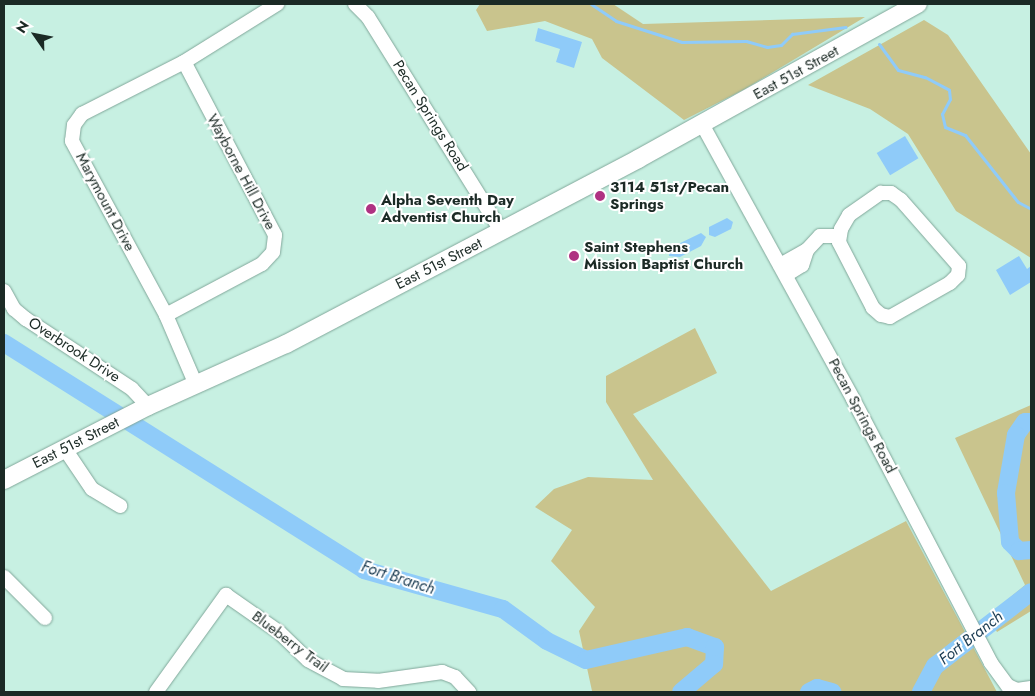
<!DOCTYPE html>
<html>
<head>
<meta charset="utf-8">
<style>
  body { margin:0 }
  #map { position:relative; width:1035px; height:696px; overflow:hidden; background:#c7f0e2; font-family:Jost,sans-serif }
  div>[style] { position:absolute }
  .green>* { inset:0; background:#c9c48d }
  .water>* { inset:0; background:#8fcbf9; transform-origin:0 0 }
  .stream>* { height:3px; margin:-1.5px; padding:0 1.5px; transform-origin:1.5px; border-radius:1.5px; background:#8fcbf9 }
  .river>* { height:18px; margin:-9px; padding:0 9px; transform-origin:9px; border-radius:9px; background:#8fcbf9 }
  .roads { filter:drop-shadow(0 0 1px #81a79a) drop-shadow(0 0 1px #81a79a) }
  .minor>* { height:14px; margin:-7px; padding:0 7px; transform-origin:7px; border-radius:7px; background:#fff }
  .major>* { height:18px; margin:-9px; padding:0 9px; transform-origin:9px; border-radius:9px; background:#fff }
  .dots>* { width:14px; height:14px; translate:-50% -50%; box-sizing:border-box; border:2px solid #fff; border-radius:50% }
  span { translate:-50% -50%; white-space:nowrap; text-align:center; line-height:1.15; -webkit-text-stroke:4px #fff; paint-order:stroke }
  .street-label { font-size:15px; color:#1b2a25 }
  .poi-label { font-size:15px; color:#1b2a25; font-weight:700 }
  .left { translate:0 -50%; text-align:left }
  .water-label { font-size:16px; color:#1a3b52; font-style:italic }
  .frame { position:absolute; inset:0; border:5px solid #1b2a25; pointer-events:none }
  .north { position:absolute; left:10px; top:10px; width:50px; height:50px; -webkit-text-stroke:4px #fff; paint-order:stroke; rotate:303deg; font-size:14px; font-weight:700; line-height:20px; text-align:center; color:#1b2a25 }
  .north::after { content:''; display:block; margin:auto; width:18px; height:22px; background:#1b2a25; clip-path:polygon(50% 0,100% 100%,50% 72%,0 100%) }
</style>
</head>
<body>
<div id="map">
  <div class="green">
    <i style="clip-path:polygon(480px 4px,613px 4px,643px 24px,865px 17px,745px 89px,684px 120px,602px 58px,592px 39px,545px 21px,487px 31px,476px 10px)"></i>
    <i style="clip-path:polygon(924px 20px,948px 35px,1031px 154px,1031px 258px,956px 211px,908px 134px,870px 109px,808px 85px)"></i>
    <i style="clip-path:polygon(695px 328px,717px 373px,633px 414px,771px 591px,906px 521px,997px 692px,592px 691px,579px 631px,595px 607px,551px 561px,572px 530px,535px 507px,554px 489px,588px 477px,653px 480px,606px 402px,606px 376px)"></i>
    <i style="clip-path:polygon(1031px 405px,1031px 611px,997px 632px,988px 616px,1025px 585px,955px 438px)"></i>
  </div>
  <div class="water">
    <i style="clip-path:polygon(538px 28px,582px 42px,574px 68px,556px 62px,560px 49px,535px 41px)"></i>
    <i style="left:905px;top:136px;width:26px;height:33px;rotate:59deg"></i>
    <i style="clip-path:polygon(727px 218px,733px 222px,731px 229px,715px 237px,709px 235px,709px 227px)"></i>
    <i style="clip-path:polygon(701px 233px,706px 237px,701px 246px,680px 257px,669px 256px,670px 248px)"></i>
    <i style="clip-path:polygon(1019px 256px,1027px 269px,1031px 266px,1031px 282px,1010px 295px,996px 270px)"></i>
  </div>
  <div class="stream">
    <i style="left:591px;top:4px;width:30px;rotate:34deg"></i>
    <i style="left:616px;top:21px;width:69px;rotate:17.7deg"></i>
    <i style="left:682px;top:42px;width:64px;rotate:-0.9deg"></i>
    <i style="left:746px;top:41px;width:22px;rotate:16deg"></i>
    <i style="left:767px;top:47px;width:14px;rotate:-8deg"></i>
    <i style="left:781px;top:45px;width:16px;rotate:-45deg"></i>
    <i style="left:792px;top:34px;width:54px;rotate:-7.4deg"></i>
    <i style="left:879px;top:44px;width:32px;rotate:54deg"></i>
    <i style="left:898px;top:70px;width:28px;rotate:15deg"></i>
    <i style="left:925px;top:77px;width:27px;rotate:28deg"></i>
    <i style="left:949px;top:90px;width:9px;rotate:84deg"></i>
    <i style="left:950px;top:99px;width:17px;rotate:118deg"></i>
    <i style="left:942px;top:114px;width:13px;rotate:77deg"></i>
    <i style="left:945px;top:127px;width:22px;rotate:22deg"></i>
    <i style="left:965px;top:135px;width:85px;rotate:51.7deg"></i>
    <i style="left:1018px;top:202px;width:15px;rotate:28deg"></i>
  </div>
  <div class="river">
    <i style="left:4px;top:343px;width:426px;rotate:32.2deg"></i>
    <i style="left:364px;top:570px;width:144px;rotate:15.7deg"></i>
    <i style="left:503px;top:609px;width:54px;rotate:36deg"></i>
    <i style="left:547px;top:641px;width:43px;rotate:26deg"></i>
    <i style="left:586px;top:660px;width:104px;rotate:-12.8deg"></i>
    <i style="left:687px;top:637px;width:30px;rotate:20deg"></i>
    <i style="left:715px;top:647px;width:17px;rotate:93deg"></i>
    <i style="left:714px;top:664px;width:43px;rotate:139.7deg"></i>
    <i style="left:1031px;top:422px;width:6px;rotate:180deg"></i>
    <i style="left:1025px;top:422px;width:16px;rotate:125deg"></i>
    <i style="left:1016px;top:435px;width:59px;rotate:99.8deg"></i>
    <i style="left:1006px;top:493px;width:49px;rotate:85.3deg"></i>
    <i style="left:1010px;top:542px;width:13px;rotate:45deg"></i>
    <i style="left:1019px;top:551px;width:12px;rotate:-5deg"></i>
    <i style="left:809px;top:692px;width:9px;rotate:-27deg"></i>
    <i style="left:817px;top:688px;width:16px;rotate:15deg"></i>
    <i style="left:921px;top:692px;width:30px;rotate:-62deg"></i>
    <i style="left:935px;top:666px;width:121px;rotate:-37.6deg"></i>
  </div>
  <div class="roads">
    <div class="minor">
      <i style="left:355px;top:4px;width:18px;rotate:45deg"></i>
      <i style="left:368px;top:17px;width:253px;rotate:58.1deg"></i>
      <i style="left:702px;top:124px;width:314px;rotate:61.2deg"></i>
      <i style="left:853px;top:399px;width:298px;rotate:62.4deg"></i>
      <i style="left:991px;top:663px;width:29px;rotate:54deg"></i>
      <i style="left:1008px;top:686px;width:10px;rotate:24deg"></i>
      <i style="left:1017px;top:690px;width:14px;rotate:-8deg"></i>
      <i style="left:881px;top:193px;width:10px"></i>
      <i style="left:891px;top:193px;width:12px;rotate:35deg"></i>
      <i style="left:901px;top:200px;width:88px;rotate:48.7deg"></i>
      <i style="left:959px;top:266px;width:9px;rotate:96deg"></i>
      <i style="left:958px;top:275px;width:11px;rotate:135deg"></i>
      <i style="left:950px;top:283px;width:69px;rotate:150.5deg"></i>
      <i style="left:890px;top:317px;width:9px;rotate:-167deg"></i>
      <i style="left:881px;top:315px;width:11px;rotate:-139deg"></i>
      <i style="left:873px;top:308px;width:74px;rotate:-117.3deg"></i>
      <i style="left:839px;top:242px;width:13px;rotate:-81deg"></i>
      <i style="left:841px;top:229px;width:16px;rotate:-60deg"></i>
      <i style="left:849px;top:215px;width:39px;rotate:-35deg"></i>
      <i style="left:807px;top:250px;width:19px;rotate:-47deg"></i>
      <i style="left:820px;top:236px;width:19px"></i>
      <i style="left:780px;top:265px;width:31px;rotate:-29deg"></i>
      <i style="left:807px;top:250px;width:16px;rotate:108deg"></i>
      <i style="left:802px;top:265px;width:19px;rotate:148deg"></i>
      <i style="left:4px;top:291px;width:21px;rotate:61deg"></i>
      <i style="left:14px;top:309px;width:16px;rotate:40deg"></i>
      <i style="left:26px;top:319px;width:127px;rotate:33.4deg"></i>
      <i style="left:132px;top:389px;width:23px;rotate:47deg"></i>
      <i style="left:166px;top:315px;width:109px;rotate:-28deg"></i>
      <i style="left:262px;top:264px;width:16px;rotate:-47deg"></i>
      <i style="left:273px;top:252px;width:17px;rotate:-83deg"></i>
      <i style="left:275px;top:235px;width:195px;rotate:-117.7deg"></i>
      <i style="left:196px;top:385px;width:76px;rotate:-113.2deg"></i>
      <i style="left:166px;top:315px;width:198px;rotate:-118.4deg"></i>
      <i style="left:72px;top:141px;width:16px;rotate:-83deg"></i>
      <i style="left:74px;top:125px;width:14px;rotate:-54deg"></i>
      <i style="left:82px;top:114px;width:114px;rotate:-27deg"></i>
      <i style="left:184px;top:62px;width:110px;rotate:-31.9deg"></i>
      <i style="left:65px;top:449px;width:48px;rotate:56deg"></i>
      <i style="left:92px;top:489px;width:33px;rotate:31deg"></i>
      <i style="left:4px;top:577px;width:58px;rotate:45deg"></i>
      <i style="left:156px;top:692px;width:120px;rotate:-54.2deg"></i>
      <i style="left:226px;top:595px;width:65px;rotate:34.9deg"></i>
      <i style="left:279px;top:632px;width:40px;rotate:44deg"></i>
      <i style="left:308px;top:660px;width:40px;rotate:28deg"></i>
      <i style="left:343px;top:679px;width:35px;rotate:3deg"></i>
      <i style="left:378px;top:681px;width:65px;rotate:-8deg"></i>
      <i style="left:442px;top:672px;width:14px;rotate:21deg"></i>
      <i style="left:455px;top:677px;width:21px;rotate:47deg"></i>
    </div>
    <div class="major">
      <i style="left:4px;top:480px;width:162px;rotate:-27.2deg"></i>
      <i style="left:148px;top:406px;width:151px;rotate:-24.2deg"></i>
      <i style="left:286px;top:344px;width:398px;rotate:-27.7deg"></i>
      <i style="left:638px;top:159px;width:320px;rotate:-29deg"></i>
    </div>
  </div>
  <div class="dots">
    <i style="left:600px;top:196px;background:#af3282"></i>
    <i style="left:371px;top:209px;background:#af3282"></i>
    <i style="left:574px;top:256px;background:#af3282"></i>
  </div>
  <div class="street-label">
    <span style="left:796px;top:73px;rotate:-29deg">East 51st Street</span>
    <span style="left:430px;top:116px;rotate:58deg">Pecan Springs Road</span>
    <span style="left:241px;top:172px;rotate:62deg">Wayborne Hill Drive</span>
    <span style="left:105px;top:202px;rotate:62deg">Marymount Drive</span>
    <span style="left:439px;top:264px;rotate:-27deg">East 51st Street</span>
    <span style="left:74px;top:350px;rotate:33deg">Overbrook Drive</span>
    <span style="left:862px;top:416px;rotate:62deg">Pecan Springs Road</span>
    <span style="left:76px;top:443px;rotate:-27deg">East 51st Street</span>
    <span style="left:290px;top:642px;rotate:37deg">Blueberry Trail</span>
  </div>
  <div class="poi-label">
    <span class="left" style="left:610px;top:196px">3114 51st/Pecan<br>Springs</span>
    <span class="left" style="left:381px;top:209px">Alpha Seventh Day<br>Adventist Church</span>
    <span class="left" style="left:584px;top:256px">Saint Stephens<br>Mission Baptist Church</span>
  </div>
  <div class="water-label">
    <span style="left:398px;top:578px;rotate:18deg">Fort Branch</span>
    <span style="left:971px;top:638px;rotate:-38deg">Fort Branch</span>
  </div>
  <div class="frame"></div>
  <div class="north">N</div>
</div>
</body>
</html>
